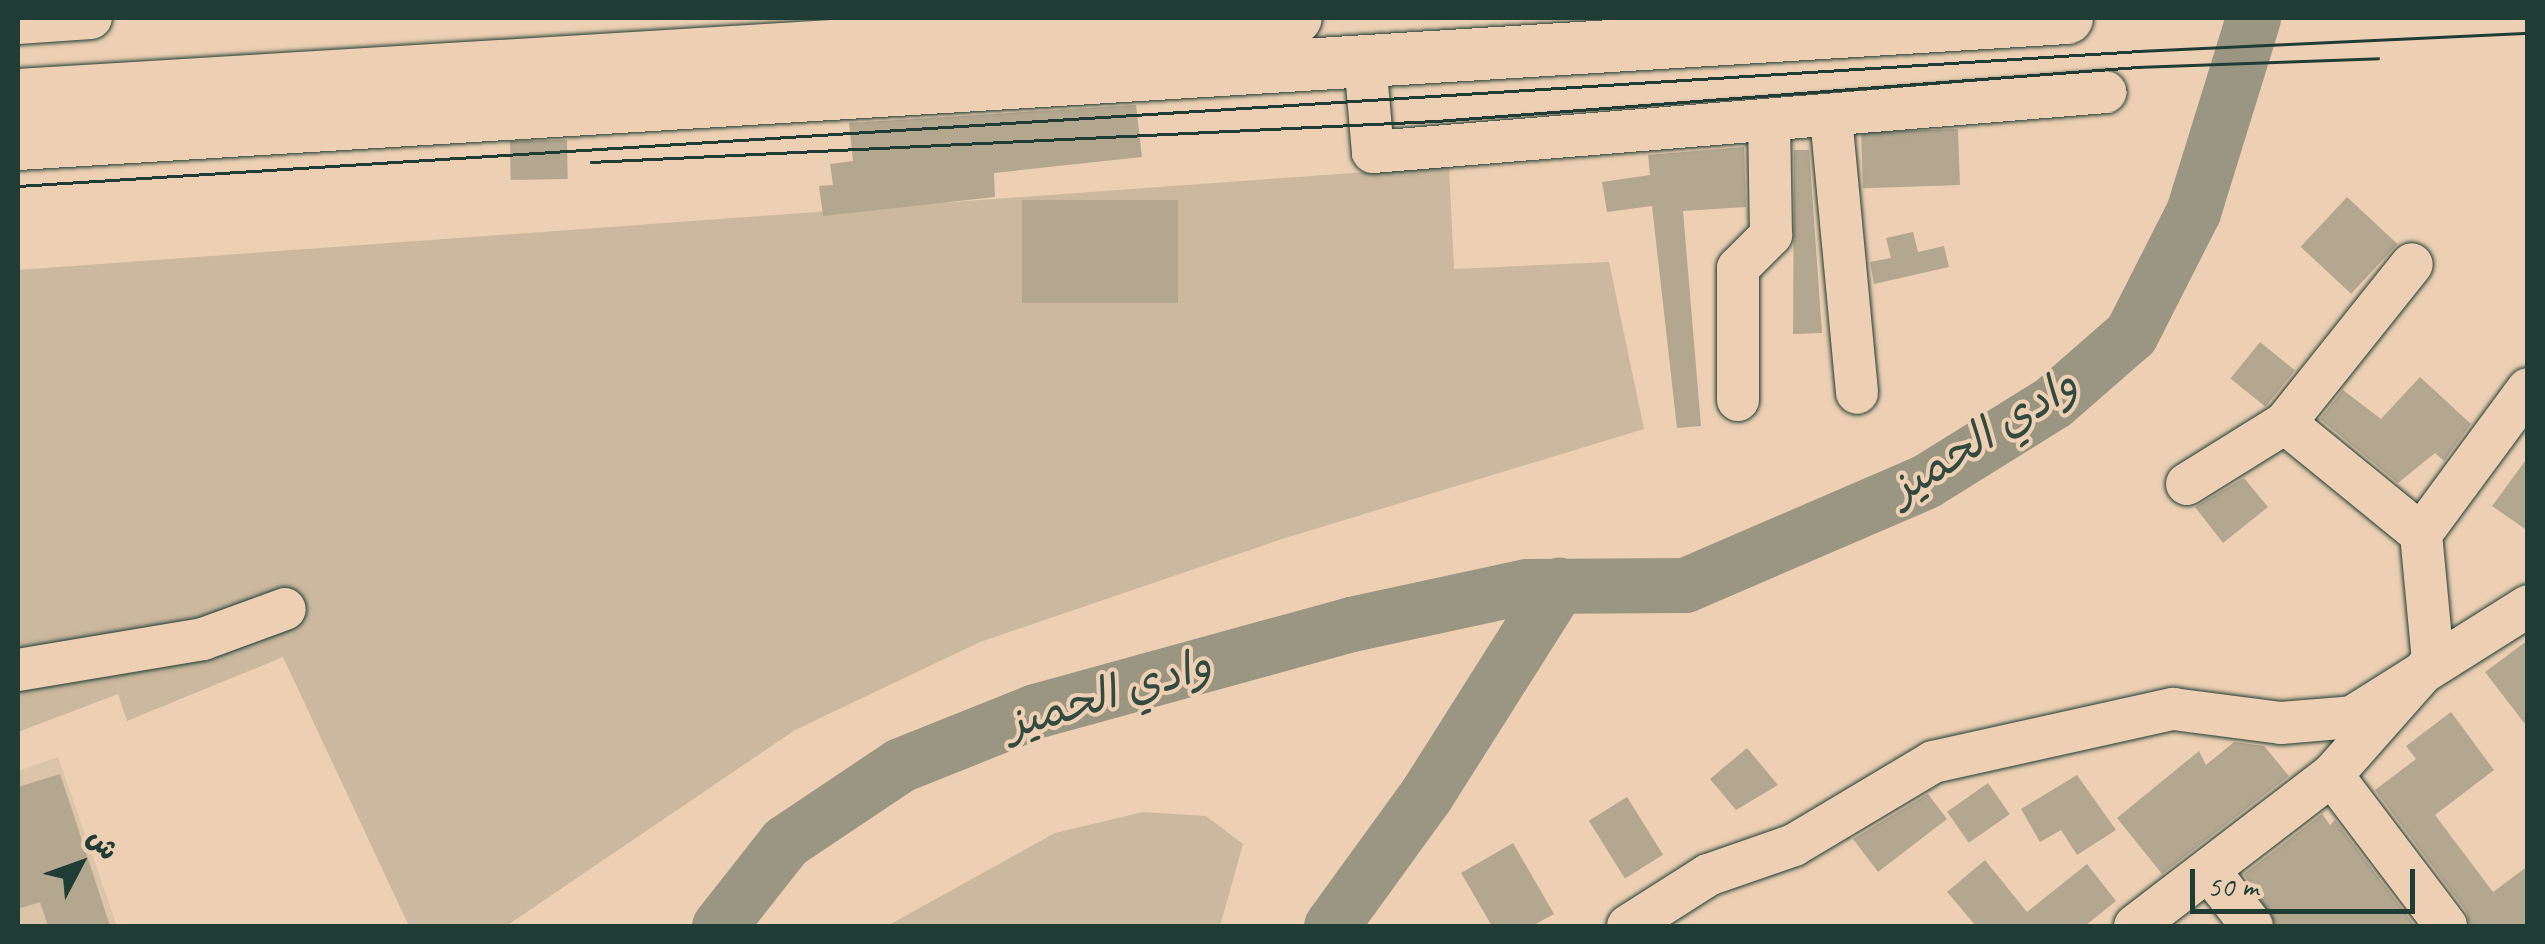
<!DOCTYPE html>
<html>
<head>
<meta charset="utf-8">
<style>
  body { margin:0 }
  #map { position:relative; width:2545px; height:944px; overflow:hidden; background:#edd0b3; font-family:Caveat,"Playpen Sans Arabic",sans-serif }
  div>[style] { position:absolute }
  .built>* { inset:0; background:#dcc4a8 }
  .green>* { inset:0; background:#cbb89e }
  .river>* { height:55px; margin:-27.5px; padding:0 27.5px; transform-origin:27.5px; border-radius:27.5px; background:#9b9681 }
  .building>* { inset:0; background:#b4a790; transform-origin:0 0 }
  .roads { filter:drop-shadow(0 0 2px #1f3d34) drop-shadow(0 0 2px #1f3d34) }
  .minor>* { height:42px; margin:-21px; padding:0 21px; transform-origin:21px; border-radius:21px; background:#edd0b3 }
  .major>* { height:52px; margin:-26px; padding:0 26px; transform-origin:26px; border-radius:26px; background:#edd0b3 }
  .tram>* { height:2.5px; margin:-1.25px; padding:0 1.25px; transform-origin:1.25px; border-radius:1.25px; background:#1f3d34 }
  span { translate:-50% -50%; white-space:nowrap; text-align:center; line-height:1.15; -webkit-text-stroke:8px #edd0b3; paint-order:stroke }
  .water-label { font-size:45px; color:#324a40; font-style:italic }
  .frame { position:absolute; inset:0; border:20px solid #1f3d34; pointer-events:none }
  .north { position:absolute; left:30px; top:814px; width:100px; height:100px; -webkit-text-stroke:8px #edd0b3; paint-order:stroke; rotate:49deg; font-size:28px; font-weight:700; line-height:40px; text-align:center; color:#1f3d34 }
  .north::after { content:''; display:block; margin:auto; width:35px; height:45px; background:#1f3d34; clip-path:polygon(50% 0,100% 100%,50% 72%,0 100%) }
  .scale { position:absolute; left:2190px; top:869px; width:225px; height:45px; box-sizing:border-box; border:5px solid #1f3d34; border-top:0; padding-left:12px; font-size:30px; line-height:35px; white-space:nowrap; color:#1f3d34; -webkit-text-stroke:8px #edd0b3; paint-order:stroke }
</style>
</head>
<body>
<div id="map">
  <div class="built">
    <i style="clip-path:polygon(58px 757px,117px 926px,18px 926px,18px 771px)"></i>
  </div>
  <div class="green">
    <i style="clip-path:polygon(1449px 166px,1454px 269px,1609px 262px,1644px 429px,1282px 539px,980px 642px,795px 730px,506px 926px,409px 926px,283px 657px,127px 721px,118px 694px,18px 732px,18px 270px)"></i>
    <i style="clip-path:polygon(1143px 812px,1206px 816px,1243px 844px,1220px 926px,887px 926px,1055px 833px)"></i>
  </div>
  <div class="river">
    <i style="left:719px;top:926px;width:107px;rotate:-51.8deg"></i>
    <i style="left:785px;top:842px;width:138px;rotate:-33.8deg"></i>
    <i style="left:900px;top:765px;width:145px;rotate:-21.8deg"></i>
    <i style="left:1035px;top:711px;width:328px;rotate:-15.4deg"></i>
    <i style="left:1351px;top:624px;width:180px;rotate:-12.2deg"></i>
    <i style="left:1527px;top:586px;width:158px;rotate:-0.4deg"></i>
    <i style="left:1685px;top:585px;width:262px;rotate:-23.3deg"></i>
    <i style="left:1926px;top:481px;width:150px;rotate:-31.9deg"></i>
    <i style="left:2053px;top:402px;width:103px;rotate:-41.1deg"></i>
    <i style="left:2131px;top:334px;width:137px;rotate:-63.1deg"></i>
    <i style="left:2193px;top:212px;width:203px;rotate:-72.8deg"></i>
    <i style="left:1331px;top:926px;width:162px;rotate:-54.1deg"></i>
    <i style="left:1426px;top:795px;width:249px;rotate:-57.7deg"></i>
  </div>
  <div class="building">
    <i style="clip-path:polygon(1136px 105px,1142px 157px,994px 173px,995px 197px,823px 216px,819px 186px,833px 185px,830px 164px,853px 161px,849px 123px)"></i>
    <i style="left:1958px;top:129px;width:56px;height:97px;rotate:88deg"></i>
    <i style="left:567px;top:140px;width:39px;height:57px;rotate:89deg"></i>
    <i style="clip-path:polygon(1744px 147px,1746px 207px,1683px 211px,1701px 426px,1677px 428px,1652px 206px,1607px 212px,1602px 182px,1650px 175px,1648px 155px)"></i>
    <i style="clip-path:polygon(1794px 150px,1809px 150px,1822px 333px,1793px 334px)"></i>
    <i style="left:2347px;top:197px;width:69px;height:68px;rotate:43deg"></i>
    <i style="left:1022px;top:200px;width:156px;height:103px"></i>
    <i style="clip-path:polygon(1913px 232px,1918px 252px,1944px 246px,1949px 267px,1874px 284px,1870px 262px,1891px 258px,1886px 238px)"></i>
    <i style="left:2260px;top:342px;width:45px;height:47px;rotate:39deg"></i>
    <i style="clip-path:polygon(2420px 377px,2471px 424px,2444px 461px,2435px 453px,2398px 483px,2320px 419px,2343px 390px,2381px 419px)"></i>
    <i style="clip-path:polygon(2528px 457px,2528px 531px,2492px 506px)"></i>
    <i style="clip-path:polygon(2244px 478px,2268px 507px,2223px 543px,2195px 507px)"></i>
    <i style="clip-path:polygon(2528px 640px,2528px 728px,2485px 672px)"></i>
    <i style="clip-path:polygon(2451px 712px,2494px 770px,2435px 815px,2493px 892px,2528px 866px,2528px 926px,2470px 926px,2466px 911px,2375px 790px,2416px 759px,2406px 746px)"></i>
    <i style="clip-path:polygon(2234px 742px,2264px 746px,2289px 776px,2162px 874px,2117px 818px,2199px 751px,2206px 765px)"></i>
    <i style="clip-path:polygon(1747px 748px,1778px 785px,1736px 810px,1710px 779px)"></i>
    <i style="clip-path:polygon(60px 774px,77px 825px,110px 926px,48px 926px,40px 902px,18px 909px,18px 787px)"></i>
    <i style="clip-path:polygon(2077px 775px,2116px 830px,2077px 855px,2061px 830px,2040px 842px,2021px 809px)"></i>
    <i style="left:1988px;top:783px;width:38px;height:50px;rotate:55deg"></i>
    <i style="clip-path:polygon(1928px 794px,1947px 819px,1878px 872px,1853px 839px)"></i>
    <i style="left:1627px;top:797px;width:68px;height:45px;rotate:58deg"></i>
    <i style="clip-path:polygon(2322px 814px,2330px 825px,2335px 820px,2415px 926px,2276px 926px,2244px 874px)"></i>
    <i style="clip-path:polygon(1513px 843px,1554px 914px,1532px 926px,1492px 926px,1461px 873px)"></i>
    <i style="clip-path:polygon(1985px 860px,2027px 912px,2087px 864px,2116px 901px,2085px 926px,1976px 926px,1947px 892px)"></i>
  </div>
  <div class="roads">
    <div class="minor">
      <i style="left:18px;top:23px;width:73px;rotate:-3.9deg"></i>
      <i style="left:1365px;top:61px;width:91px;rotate:85deg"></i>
      <i style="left:1373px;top:152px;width:735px;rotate:-4.68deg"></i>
      <i style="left:1831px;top:117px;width:277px;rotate:84.6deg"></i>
      <i style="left:1738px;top:400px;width:132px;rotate:-90deg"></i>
      <i style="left:1738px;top:268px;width:47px;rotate:-45deg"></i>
      <i style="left:1771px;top:235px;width:113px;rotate:-91deg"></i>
      <i style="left:2285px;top:423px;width:176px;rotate:39.2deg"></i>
      <i style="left:2187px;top:484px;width:115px;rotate:-31.9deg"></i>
      <i style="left:2285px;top:423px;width:203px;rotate:-51.4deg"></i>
      <i style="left:18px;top:670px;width:188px;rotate:-9.5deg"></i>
      <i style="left:203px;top:639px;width:87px;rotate:-20.1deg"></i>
      <i style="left:2332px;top:775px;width:152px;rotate:-48.5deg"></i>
      <i style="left:2433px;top:661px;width:128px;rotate:-95.4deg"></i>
      <i style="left:2421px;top:534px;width:180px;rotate:-53.6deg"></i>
      <i style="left:2210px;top:872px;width:68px;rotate:52.1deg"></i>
      <i style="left:1628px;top:926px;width:95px;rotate:-32.5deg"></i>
      <i style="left:1708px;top:875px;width:91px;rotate:-19.2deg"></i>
      <i style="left:1794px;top:845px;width:162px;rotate:-30.8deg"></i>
      <i style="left:1933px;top:762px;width:246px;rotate:-12.5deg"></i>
      <i style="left:2173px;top:709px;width:109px;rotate:7.4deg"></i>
      <i style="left:2281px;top:723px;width:71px;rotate:-4.8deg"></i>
      <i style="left:2352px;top:717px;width:208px;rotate:-32.2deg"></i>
      <i style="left:2135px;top:926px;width:248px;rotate:-37.5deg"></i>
      <i style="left:2332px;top:775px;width:189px;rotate:52.9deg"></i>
    </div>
    <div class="major">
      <i style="left:18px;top:95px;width:1280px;rotate:-3.45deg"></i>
      <i style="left:18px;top:144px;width:2053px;rotate:-3.52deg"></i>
    </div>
  </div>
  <div class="tram">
    <i style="left:591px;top:162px;width:846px;rotate:-2.78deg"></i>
    <i style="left:1436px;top:121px;width:704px;rotate:-4.4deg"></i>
    <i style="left:2138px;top:67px;width:240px;rotate:-2.1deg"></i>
    <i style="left:18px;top:186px;width:2126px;rotate:-3.64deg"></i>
    <i style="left:2140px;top:51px;width:388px;rotate:-2.7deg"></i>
  </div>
  <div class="water-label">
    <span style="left:1983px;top:436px;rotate:-32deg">وادي الحميز</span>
    <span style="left:1108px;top:694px;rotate:-17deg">وادي الحميز</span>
  </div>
  <div class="frame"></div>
  <div class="north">ش</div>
  <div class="scale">50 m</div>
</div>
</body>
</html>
